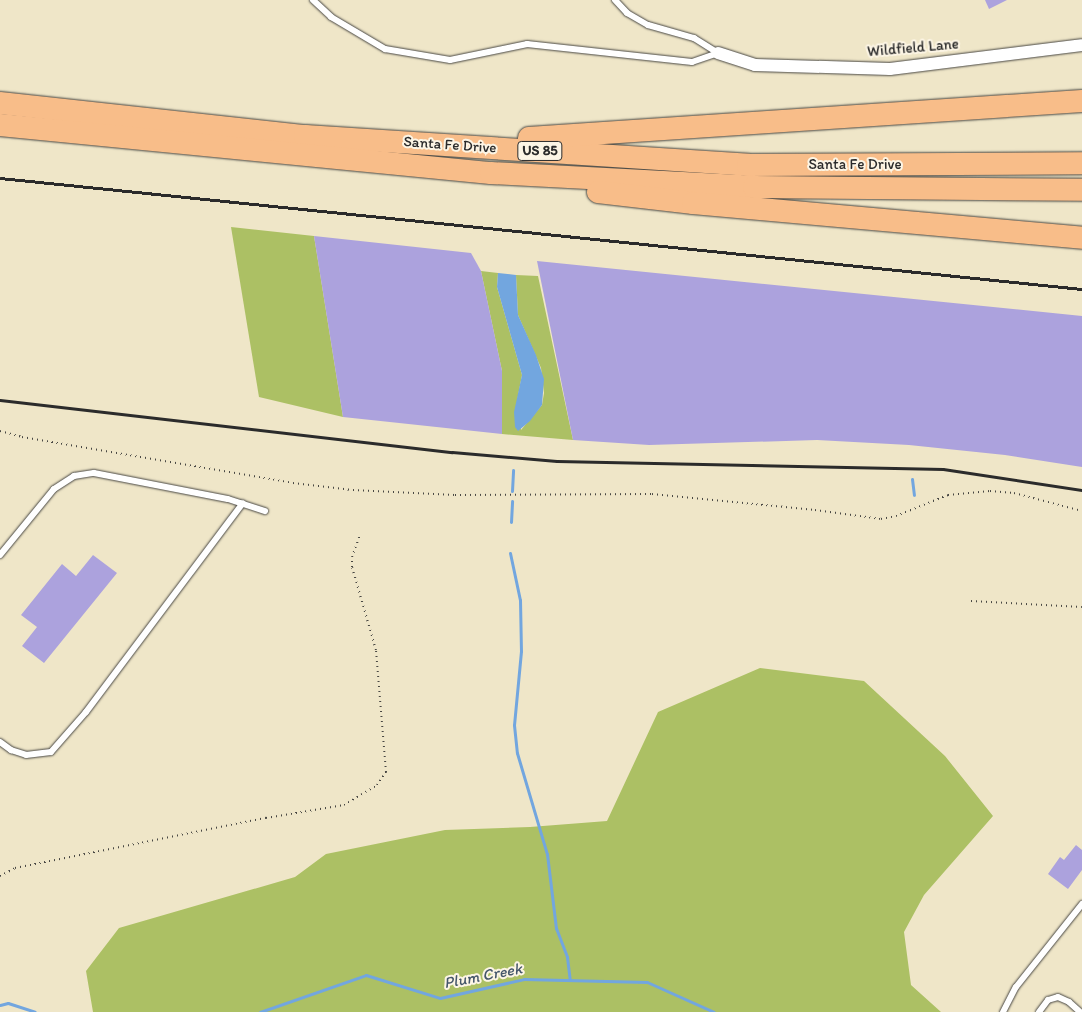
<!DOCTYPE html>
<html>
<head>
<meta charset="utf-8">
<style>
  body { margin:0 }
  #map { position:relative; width:1082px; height:1012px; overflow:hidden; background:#efe6c8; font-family:Itim,sans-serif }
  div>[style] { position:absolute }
  .green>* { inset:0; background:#acc064 }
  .water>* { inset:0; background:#72a6df }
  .stream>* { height:3px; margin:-1.5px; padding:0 1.5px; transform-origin:1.5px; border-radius:1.5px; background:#72a6df }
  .building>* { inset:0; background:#aca2dd }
  .path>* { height:2px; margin-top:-1px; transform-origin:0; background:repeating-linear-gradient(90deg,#484743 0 1px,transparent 0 5px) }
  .roads { filter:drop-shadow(0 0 1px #484743) drop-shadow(0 0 1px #484743) }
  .lane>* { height:6px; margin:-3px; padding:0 3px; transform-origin:3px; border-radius:3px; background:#fff }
  .street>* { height:12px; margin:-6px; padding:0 6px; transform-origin:6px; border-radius:6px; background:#fff }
  .highway>* { height:22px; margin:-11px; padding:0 11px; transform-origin:11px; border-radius:11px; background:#f8bd89 }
  .rail>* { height:3px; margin:-1.5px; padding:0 1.5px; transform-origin:1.5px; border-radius:1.5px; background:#2b2b2b }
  span { translate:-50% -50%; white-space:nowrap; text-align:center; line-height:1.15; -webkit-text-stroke:4px #fcf5e5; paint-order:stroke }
  .shield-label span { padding:1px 4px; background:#fcf5e5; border:1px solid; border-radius:4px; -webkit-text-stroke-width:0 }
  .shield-label { font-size:14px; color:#2b2b2b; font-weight:700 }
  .street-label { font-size:15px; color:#2b2b2b }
  .water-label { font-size:16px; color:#44566a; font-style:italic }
</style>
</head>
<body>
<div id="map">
  <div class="green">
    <i style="clip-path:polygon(231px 227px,314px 236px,343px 417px,259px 397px)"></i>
    <i style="clip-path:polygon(481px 271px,498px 273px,497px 287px,522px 375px,517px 401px,521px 430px,542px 405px,544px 393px,541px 368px,518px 315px,516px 275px,538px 276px,573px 440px,502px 434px,502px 371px)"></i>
    <i style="clip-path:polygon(760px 668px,864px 681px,945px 756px,993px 816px,924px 895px,904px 932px,911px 985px,941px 1012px,93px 1012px,86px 971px,119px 928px,295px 877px,326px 854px,445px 830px,530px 827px,607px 821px,658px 712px)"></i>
  </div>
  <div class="water">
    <i style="clip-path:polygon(498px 273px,516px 275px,518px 315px,536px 355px,544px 379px,542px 405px,530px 421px,518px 431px,515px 427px,514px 412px,522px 375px,497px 287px)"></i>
  </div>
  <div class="stream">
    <i style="left:912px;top:479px;width:16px;rotate:83deg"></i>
    <i style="left:512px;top:491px;width:21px;rotate:-87deg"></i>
    <i style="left:511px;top:522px;width:21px;rotate:-87deg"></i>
    <i style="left:510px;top:553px;width:48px;rotate:78deg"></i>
    <i style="left:520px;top:600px;width:51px;rotate:88.9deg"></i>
    <i style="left:521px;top:651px;width:74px;rotate:95.4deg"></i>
    <i style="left:514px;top:725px;width:28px;rotate:84deg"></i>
    <i style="left:517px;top:753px;width:105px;rotate:73.5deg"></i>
    <i style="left:547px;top:854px;width:75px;rotate:83.1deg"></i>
    <i style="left:556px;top:928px;width:31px;rotate:69deg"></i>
    <i style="left:567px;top:957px;width:23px;rotate:83deg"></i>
    <i style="left:0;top:1005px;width:8px;rotate:-14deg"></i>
    <i style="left:8px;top:1003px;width:28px;rotate:18deg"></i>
    <i style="left:260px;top:1012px;width:112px;rotate:-19.2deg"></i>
    <i style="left:366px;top:975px;width:77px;rotate:17.3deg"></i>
    <i style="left:440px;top:998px;width:86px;rotate:-12.7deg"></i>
    <i style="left:524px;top:979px;width:123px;rotate:1.4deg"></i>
    <i style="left:647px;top:982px;width:73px;rotate:24.1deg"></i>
  </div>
  <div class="building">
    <i style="clip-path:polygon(985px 0,1007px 0,989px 9px)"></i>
    <i style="clip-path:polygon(314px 236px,471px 253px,481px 271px,502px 371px,502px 434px,343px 417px)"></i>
    <i style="clip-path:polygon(537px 261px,1082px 316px,1082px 467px,1005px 455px,909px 445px,817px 440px,649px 445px,573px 440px)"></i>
    <i style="clip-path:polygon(93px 555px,117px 573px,44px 663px,22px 646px,37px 627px,21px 615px,62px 564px,76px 576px)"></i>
    <i style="clip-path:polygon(1076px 845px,1082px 850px,1082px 870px,1068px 889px,1048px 874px,1060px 857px,1064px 860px)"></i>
  </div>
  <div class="path">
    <i style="left:0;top:431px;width:23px;rotate:15deg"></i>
    <i style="left:22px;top:437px;width:275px;rotate:9.6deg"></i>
    <i style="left:293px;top:483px;width:60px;rotate:6.7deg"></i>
    <i style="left:353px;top:490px;width:102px;rotate:2.8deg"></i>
    <i style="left:455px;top:495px;width:197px;rotate:-0.3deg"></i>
    <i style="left:652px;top:494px;width:164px;rotate:5.6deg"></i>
    <i style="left:815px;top:510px;width:67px;rotate:7.8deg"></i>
    <i style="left:881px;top:519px;width:15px;rotate:-11deg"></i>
    <i style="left:896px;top:516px;width:56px;rotate:-22deg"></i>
    <i style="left:948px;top:495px;width:42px;rotate:-5.4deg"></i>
    <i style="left:990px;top:491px;width:24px;rotate:5deg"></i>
    <i style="left:1014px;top:493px;width:70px;rotate:14.8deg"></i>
    <i style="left:971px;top:601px;width:111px;rotate:3.1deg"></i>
    <i style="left:0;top:876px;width:17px;rotate:-28deg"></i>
    <i style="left:15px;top:868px;width:256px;rotate:-11.3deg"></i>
    <i style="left:266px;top:818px;width:79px;rotate:-9.5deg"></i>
    <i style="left:344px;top:805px;width:39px;rotate:-31deg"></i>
    <i style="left:377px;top:785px;width:16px;rotate:-55deg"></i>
    <i style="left:386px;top:772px;width:122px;rotate:-94.7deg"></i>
    <i style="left:376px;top:650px;width:86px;rotate:-106.1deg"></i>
    <i style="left:352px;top:567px;width:10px;rotate:-90deg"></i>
    <i style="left:352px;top:557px;width:23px;rotate:-70deg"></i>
  </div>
  <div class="roads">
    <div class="lane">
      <i style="left:313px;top:0;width:25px;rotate:43deg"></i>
      <i style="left:331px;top:17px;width:63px;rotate:30.7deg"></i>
      <i style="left:385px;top:49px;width:66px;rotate:9.6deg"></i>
      <i style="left:450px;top:60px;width:79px;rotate:-11.7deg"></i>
      <i style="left:527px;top:44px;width:166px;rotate:6.2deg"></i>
      <i style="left:692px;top:62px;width:28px;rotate:-19deg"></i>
      <i style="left:615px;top:0;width:18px;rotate:47deg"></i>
      <i style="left:627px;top:13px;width:24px;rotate:30deg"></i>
      <i style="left:648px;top:25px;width:48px;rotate:15.8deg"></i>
      <i style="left:694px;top:38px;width:28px;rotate:32deg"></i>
      <i style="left:0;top:555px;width:85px;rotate:-50.7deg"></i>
      <i style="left:54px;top:489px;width:24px;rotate:-33deg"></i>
      <i style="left:74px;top:476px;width:20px;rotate:-9deg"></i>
      <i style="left:94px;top:473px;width:136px;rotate:11deg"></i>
      <i style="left:228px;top:499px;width:39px;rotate:18deg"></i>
      <i style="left:0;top:742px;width:14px;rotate:36deg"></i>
      <i style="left:11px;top:750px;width:16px;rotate:18deg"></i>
      <i style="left:26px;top:755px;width:25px;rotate:-7deg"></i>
      <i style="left:51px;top:752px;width:53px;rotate:-48.8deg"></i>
      <i style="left:86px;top:712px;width:261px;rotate:-53.1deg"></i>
      <i style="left:1003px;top:1012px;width:28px;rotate:-63deg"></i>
      <i style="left:1016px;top:987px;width:106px;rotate:-51.5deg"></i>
      <i style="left:1039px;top:1012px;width:15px;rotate:-53deg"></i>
      <i style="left:1048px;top:1000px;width:10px;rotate:-17deg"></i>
      <i style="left:1058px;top:997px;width:12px;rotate:24deg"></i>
      <i style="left:1069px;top:1002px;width:15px;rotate:42deg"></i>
    </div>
    <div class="street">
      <i style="left:718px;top:53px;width:39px;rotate:18deg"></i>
      <i style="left:755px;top:65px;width:135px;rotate:1.7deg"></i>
      <i style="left:890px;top:69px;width:193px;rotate:-7.1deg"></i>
    </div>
    <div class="highway">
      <i style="left:0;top:103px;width:307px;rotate:6.2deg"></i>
      <i style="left:305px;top:136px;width:444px;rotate:3.7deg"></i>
      <i style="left:748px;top:165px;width:334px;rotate:-0.3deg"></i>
      <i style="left:0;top:125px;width:493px;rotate:5.6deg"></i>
      <i style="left:491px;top:173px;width:263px;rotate:3deg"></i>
      <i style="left:754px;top:187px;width:328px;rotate:0.5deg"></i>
      <i style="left:529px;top:138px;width:554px;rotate:-3.83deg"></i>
      <i style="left:598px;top:192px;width:96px;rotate:6.6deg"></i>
      <i style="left:693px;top:203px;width:391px;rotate:5.1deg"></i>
    </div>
  </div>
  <div class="rail">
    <i style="left:0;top:178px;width:1088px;rotate:5.86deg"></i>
    <i style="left:0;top:400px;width:455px;rotate:6.6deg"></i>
    <i style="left:452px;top:452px;width:105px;rotate:4.9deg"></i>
    <i style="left:557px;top:461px;width:386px;rotate:1.2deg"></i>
    <i style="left:943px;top:469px;width:141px;rotate:8.6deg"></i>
  </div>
  <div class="shield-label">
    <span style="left:540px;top:151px">US 85</span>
  </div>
  <div class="street-label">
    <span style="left:913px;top:48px;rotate:-5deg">Wildfield Lane</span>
    <span style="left:450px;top:145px;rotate:4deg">Santa Fe Drive</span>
    <span style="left:855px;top:165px">Santa Fe Drive</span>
  </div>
  <div class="water-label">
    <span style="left:483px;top:976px;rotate:-11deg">Plum Creek</span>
  </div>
</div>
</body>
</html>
